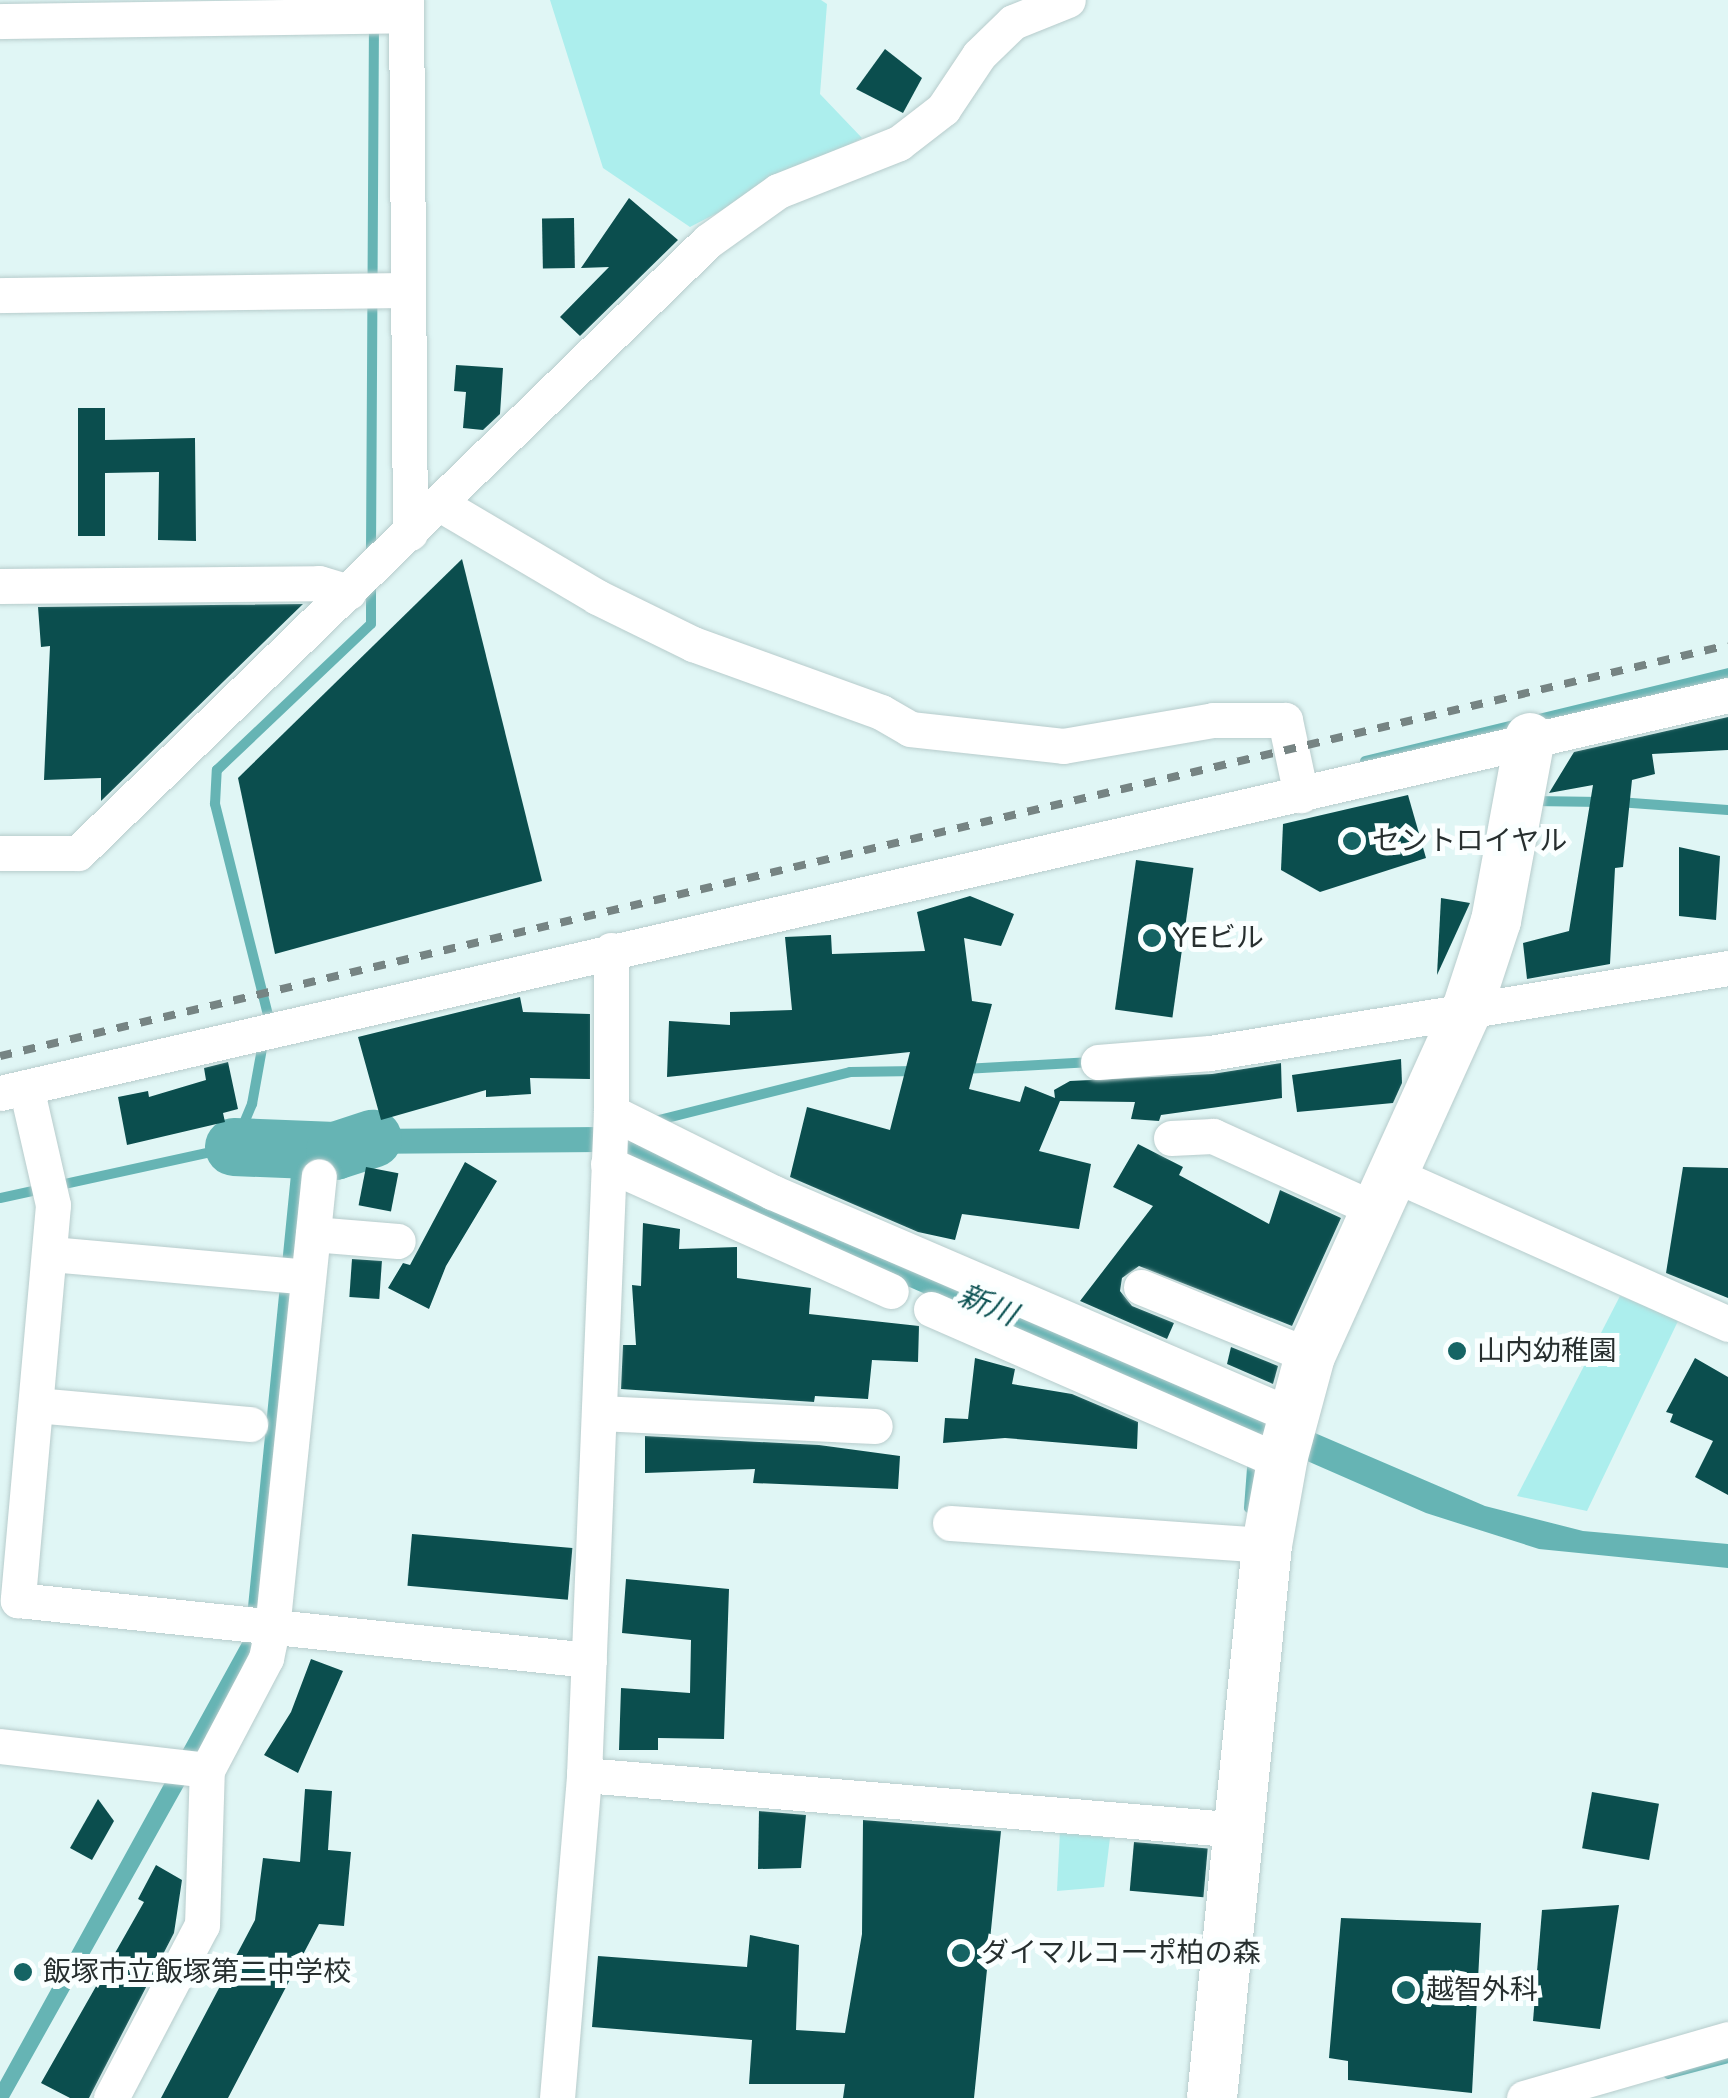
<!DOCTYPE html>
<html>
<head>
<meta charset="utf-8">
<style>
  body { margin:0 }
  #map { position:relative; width:1728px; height:2098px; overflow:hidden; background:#e0f6f5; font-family:"Varela Round","Noto Sans JP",sans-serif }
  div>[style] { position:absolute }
  .green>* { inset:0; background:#aceeed }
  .water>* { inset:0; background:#66b4b4 }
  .stream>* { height:10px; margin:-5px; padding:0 5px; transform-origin:5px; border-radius:5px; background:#66b4b4 }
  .river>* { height:58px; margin:-29px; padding:0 29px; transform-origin:29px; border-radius:29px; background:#66b4b4 }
  .building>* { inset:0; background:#0b4e4e; transform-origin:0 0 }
  .roads { filter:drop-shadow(0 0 2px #b7cccc) drop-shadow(0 0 2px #b7cccc) }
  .street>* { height:35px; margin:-17.5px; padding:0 17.5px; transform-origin:17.5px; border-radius:17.5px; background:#fff }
  .secondary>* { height:50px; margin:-25px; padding:0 25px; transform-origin:25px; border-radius:25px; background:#fff }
  .rail>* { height:8px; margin-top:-4px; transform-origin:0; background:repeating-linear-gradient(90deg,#768483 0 12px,transparent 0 24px) }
  .dots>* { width:28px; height:28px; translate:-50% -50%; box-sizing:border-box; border:5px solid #faffff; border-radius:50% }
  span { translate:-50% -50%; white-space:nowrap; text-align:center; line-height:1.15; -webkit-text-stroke:10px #faffff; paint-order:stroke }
  .poi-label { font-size:28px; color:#272f2f }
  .left { translate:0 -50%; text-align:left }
  .water-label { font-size:30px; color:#0c5253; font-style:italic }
</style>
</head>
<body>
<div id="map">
  <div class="green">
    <i style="clip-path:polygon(550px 0,821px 0,827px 4px,820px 94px,862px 138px,690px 227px,603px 168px)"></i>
    <i style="clip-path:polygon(1620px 1296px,1679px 1319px,1587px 1511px,1517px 1496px)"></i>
    <i style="clip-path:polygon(1060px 1830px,1110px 1838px,1104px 1887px,1057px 1891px)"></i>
  </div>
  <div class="water">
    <i style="clip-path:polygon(602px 1127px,1485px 1506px,1583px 1531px,1728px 1544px,1728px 1568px,1539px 1549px,1426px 1513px,601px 1152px,355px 1154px,309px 1162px,266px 1609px,241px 1684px,9px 2098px,0 2098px,0 2082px,245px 1637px,292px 1164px,301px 1145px,351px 1141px,368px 1129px)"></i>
  </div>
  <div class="stream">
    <i style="left:371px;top:554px;width:533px;rotate:-89.68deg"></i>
    <i style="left:1365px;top:761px;width:374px;rotate:-13.6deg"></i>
    <i style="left:1533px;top:801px;width:68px;rotate:0.8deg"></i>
    <i style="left:1618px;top:802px;width:110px;rotate:4.2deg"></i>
    <i style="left:964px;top:1069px;width:128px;rotate:-3.1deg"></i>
    <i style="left:655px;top:1121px;width:201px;rotate:-14.1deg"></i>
    <i style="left:850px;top:1072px;width:67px;rotate:-0.9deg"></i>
    <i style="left:0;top:1198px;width:239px;rotate:-12.3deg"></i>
    <i style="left:234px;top:1147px;width:47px;rotate:-67.3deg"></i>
    <i style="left:252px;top:1104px;width:90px;rotate:-79.8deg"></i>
    <i style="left:268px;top:1015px;width:218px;rotate:-104.1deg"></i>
    <i style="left:215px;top:804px;width:34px;rotate:-87deg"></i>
    <i style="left:217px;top:770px;width:212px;rotate:-43.5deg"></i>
    <i style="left:371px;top:624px;width:43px;rotate:-90deg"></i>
    <i style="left:1249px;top:1508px;width:40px;rotate:-85.7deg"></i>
    <i style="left:1668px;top:2074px;width:62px;rotate:-14.9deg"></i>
  </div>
  <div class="river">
    <i style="left:234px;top:1147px;width:101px;rotate:2.3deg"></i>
    <i style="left:335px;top:1151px;width:40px;rotate:-18deg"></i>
  </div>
  <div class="building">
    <i style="clip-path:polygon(885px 49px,922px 78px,903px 113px,856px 89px)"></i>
    <i style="clip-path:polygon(629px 198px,678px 240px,580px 336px,560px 317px,609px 267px,581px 268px)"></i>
    <i style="left:574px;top:218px;width:50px;height:32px;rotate:89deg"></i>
    <i style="clip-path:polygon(456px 365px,503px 368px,500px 414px,483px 430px,463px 428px,466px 392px,454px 391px)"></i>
    <i style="clip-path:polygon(78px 408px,105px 408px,105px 440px,195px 438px,196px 541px,158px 540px,159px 472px,105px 473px,105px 536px,78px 536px)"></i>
    <i style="clip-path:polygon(462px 559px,542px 881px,275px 954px,238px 778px)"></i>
    <i style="clip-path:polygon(303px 604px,101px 801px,101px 778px,44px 780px,50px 646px,41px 647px,38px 607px)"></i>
    <i style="clip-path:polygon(1728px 717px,1728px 750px,1652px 754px,1655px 774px,1632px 780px,1623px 867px,1615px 868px,1610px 964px,1527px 979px,1523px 943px,1569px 931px,1593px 785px,1549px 793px,1574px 752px)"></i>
    <i style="clip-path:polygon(1408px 795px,1426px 858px,1320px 892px,1281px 870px,1283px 824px)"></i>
    <i style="clip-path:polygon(1679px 847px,1720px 856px,1716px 920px,1679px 916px)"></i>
    <i style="left:1136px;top:860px;width:58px;height:151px;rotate:8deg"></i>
    <i style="clip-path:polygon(970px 896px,1014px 914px,1001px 946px,964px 938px,972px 1001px,992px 1004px,969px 1089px,1020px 1102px,1025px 1086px,1055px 1098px,1054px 1090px,1070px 1081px,1212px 1074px,1281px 1063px,1282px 1098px,1161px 1115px,1159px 1121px,1131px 1119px,1135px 1102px,1060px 1101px,1039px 1151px,1091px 1164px,1079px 1229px,962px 1214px,955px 1240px,918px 1232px,790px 1177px,807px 1107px,890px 1130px,910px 1052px,667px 1077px,669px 1021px,730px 1025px,730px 1012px,792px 1010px,785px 937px,831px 935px,832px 954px,925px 951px,917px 912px)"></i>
    <i style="clip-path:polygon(1441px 898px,1470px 903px,1437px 975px)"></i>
    <i style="clip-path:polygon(520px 997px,523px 1012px,590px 1014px,590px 1079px,530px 1078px,531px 1094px,486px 1097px,486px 1090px,381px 1120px,358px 1037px)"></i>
    <i style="clip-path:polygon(1401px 1059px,1402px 1083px,1393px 1103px,1297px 1112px,1292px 1075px)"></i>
    <i style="clip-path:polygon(228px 1062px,238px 1109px,223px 1113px,225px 1122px,127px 1145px,118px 1097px,148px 1091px,149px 1097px,206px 1080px,204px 1068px)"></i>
    <i style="clip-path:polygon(1138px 1144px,1183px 1167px,1179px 1175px,1269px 1224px,1280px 1190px,1341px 1218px,1292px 1326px,1139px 1266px,1122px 1278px,1120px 1291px,1132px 1306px,1174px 1323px,1167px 1339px,1080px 1301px,1153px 1206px,1113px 1187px)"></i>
    <i style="clip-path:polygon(465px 1162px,497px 1181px,446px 1266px,429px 1309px,388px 1288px,403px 1263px,410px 1265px)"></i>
    <i style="left:366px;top:1167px;width:33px;height:39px;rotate:11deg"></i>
    <i style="clip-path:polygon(1683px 1167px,1728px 1168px,1728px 1298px,1666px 1273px)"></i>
    <i style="clip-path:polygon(643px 1223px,680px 1229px,679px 1249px,737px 1247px,737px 1278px,811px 1288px,809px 1314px,919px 1326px,918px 1362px,872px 1360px,868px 1399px,815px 1396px,814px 1402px,621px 1389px,623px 1345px,636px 1345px,632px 1285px,641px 1286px)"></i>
    <i style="left:352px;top:1259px;width:30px;height:38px;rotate:4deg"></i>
    <i style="clip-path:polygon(1231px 1347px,1278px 1366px,1273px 1384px,1227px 1364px)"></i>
    <i style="clip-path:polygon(975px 1358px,1015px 1369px,1012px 1384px,1072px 1394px,1138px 1422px,1137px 1449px,1005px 1438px,943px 1443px,945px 1418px,968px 1419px)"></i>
    <i style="clip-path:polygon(1695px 1358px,1728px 1377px,1728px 1495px,1695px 1477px,1713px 1441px,1670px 1422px,1673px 1414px,1666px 1412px)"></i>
    <i style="clip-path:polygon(645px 1436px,819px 1445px,900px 1456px,898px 1489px,753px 1483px,755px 1469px,645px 1473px)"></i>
    <i style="left:412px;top:1534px;width:161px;height:52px;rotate:5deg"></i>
    <i style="clip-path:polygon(626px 1579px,729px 1589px,724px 1739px,658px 1738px,658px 1750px,619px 1750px,621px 1688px,690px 1693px,691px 1640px,622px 1633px)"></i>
    <i style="clip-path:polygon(311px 1659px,343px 1671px,298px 1773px,264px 1755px,291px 1712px)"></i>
    <i style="clip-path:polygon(305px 1789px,332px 1791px,328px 1850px,351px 1852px,344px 1926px,319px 1924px,228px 2098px,161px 2098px,255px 1920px,263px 1858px,300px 1862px)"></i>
    <i style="left:1592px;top:1792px;width:68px;height:57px;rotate:10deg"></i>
    <i style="clip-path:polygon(98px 1799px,114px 1821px,92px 1860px,70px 1848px)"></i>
    <i style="clip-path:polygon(759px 1811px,806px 1815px,801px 1868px,758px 1869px)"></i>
    <i style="clip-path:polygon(863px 1820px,1001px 1831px,974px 2098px,843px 2098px,845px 2084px,749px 2084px,752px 2040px,592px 2027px,598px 1956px,747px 1967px,750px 1935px,799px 1945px,796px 2030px,845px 2033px,862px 1934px)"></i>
    <i style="left:1134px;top:1842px;width:74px;height:49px;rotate:5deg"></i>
    <i style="clip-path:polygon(156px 1865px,182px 1880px,174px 1933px,89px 2098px,70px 2098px,41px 2083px,144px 1902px,138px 1899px)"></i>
    <i style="clip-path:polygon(1619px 1905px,1600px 2029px,1533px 2021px,1542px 1910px)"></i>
    <i style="clip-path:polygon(1341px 1918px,1481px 1923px,1472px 2093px,1348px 2080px,1348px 2061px,1329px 2058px)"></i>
  </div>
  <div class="roads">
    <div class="street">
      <i style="left:406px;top:0;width:533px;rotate:89.57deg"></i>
      <i style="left:0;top:21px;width:406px;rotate:-0.8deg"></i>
      <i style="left:0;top:295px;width:408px;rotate:-0.7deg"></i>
      <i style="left:440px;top:504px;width:182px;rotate:30.6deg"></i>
      <i style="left:597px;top:597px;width:107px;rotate:26.1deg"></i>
      <i style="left:693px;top:644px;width:200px;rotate:19.9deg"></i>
      <i style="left:881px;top:712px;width:34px;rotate:30deg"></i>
      <i style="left:910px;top:729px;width:154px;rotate:6.3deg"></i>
      <i style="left:1063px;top:746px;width:152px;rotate:-9.8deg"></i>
      <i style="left:1213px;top:720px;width:72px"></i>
      <i style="left:1285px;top:720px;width:77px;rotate:78deg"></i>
      <i style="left:0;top:586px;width:319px;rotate:-0.5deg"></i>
      <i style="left:319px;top:583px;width:31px;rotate:17deg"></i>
      <i style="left:0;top:853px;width:78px"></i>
      <i style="left:78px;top:853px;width:878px;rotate:-44.17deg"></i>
      <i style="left:708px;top:241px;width:86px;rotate:-35.5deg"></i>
      <i style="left:778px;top:191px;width:130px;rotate:-21.6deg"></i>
      <i style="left:899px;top:143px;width:56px;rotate:-37.7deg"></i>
      <i style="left:943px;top:109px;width:65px;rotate:-56.3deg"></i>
      <i style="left:979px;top:55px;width:47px;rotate:-44.1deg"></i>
      <i style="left:1013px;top:22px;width:59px;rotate:-21.8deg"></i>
      <i style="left:1098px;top:1062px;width:112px;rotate:-4.6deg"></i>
      <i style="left:1210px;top:1053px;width:525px;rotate:-9.32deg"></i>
      <i style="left:26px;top:1087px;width:121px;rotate:77.1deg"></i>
      <i style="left:53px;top:1205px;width:397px;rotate:95.1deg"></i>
      <i style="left:18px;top:1600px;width:574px;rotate:6deg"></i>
      <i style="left:0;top:1093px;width:1773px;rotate:-12.97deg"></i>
      <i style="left:611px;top:1112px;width:180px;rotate:26.4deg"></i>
      <i style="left:772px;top:1192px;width:567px;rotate:23.26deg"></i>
      <i style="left:1171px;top:1138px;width:42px;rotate:-2.7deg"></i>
      <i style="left:1213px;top:1136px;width:179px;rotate:24.4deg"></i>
      <i style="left:608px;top:1164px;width:310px;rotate:24.2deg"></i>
      <i style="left:1393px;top:1174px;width:367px;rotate:24.1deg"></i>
      <i style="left:313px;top:1234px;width:85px;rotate:4.7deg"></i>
      <i style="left:51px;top:1254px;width:258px;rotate:5.1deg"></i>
      <i style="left:1141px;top:1287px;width:183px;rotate:22.2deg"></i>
      <i style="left:931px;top:1309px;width:383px;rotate:23.6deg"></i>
      <i style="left:36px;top:1405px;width:215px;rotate:5.1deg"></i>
      <i style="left:599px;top:1413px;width:276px;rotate:2.7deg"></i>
      <i style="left:950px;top:1523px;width:318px;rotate:4deg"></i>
      <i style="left:0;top:1746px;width:208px;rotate:6.6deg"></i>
      <i style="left:584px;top:1775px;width:659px;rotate:4.79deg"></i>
      <i style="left:111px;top:2098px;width:195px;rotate:-62.3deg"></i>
      <i style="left:202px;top:1925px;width:155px;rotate:-88.2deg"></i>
      <i style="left:207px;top:1770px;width:127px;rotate:-62.2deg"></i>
      <i style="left:266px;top:1658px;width:30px;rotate:-78deg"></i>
      <i style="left:272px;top:1629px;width:455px;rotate:-84.1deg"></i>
      <i style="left:557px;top:2098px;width:324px;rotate:-85.2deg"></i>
      <i style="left:584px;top:1775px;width:664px;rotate:-87.67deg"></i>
      <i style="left:611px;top:1112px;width:162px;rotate:-90deg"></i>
      <i style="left:1524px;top:2098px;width:212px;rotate:-16.1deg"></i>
    </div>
    <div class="secondary">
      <i style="left:1212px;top:2098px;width:556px;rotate:-84.32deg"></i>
      <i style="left:1267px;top:1545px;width:90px;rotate:-79.8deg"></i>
      <i style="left:1283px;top:1456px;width:104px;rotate:-74.9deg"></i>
      <i style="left:1310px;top:1356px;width:378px;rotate:-65.6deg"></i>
      <i style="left:1466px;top:1012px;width:96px;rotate:-71.8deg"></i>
      <i style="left:1496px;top:921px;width:186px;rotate:-79.5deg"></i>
    </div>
  </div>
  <div class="rail">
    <i style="left:0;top:1056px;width:1776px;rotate:-13.38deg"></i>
  </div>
  <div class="dots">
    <i style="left:1352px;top:841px;background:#156464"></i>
    <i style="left:1152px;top:938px;background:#156464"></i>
    <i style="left:1457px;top:1351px;background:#156464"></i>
    <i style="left:961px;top:1953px;background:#156464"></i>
    <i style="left:23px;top:1972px;background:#156464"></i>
    <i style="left:1406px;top:1990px;background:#156464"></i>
  </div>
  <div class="poi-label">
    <span class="left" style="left:1372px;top:841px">セントロイヤル</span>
    <span class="left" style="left:1172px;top:938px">YEビル</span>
    <span class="left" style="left:1477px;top:1351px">山内幼稚園</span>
    <span class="left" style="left:981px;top:1953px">ダイマルコーポ柏の森</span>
    <span class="left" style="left:43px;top:1972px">飯塚市立飯塚第二中学校</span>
    <span class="left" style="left:1426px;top:1990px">越智外科</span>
  </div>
  <div class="water-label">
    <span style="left:987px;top:1306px;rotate:23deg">新川</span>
  </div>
</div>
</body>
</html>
